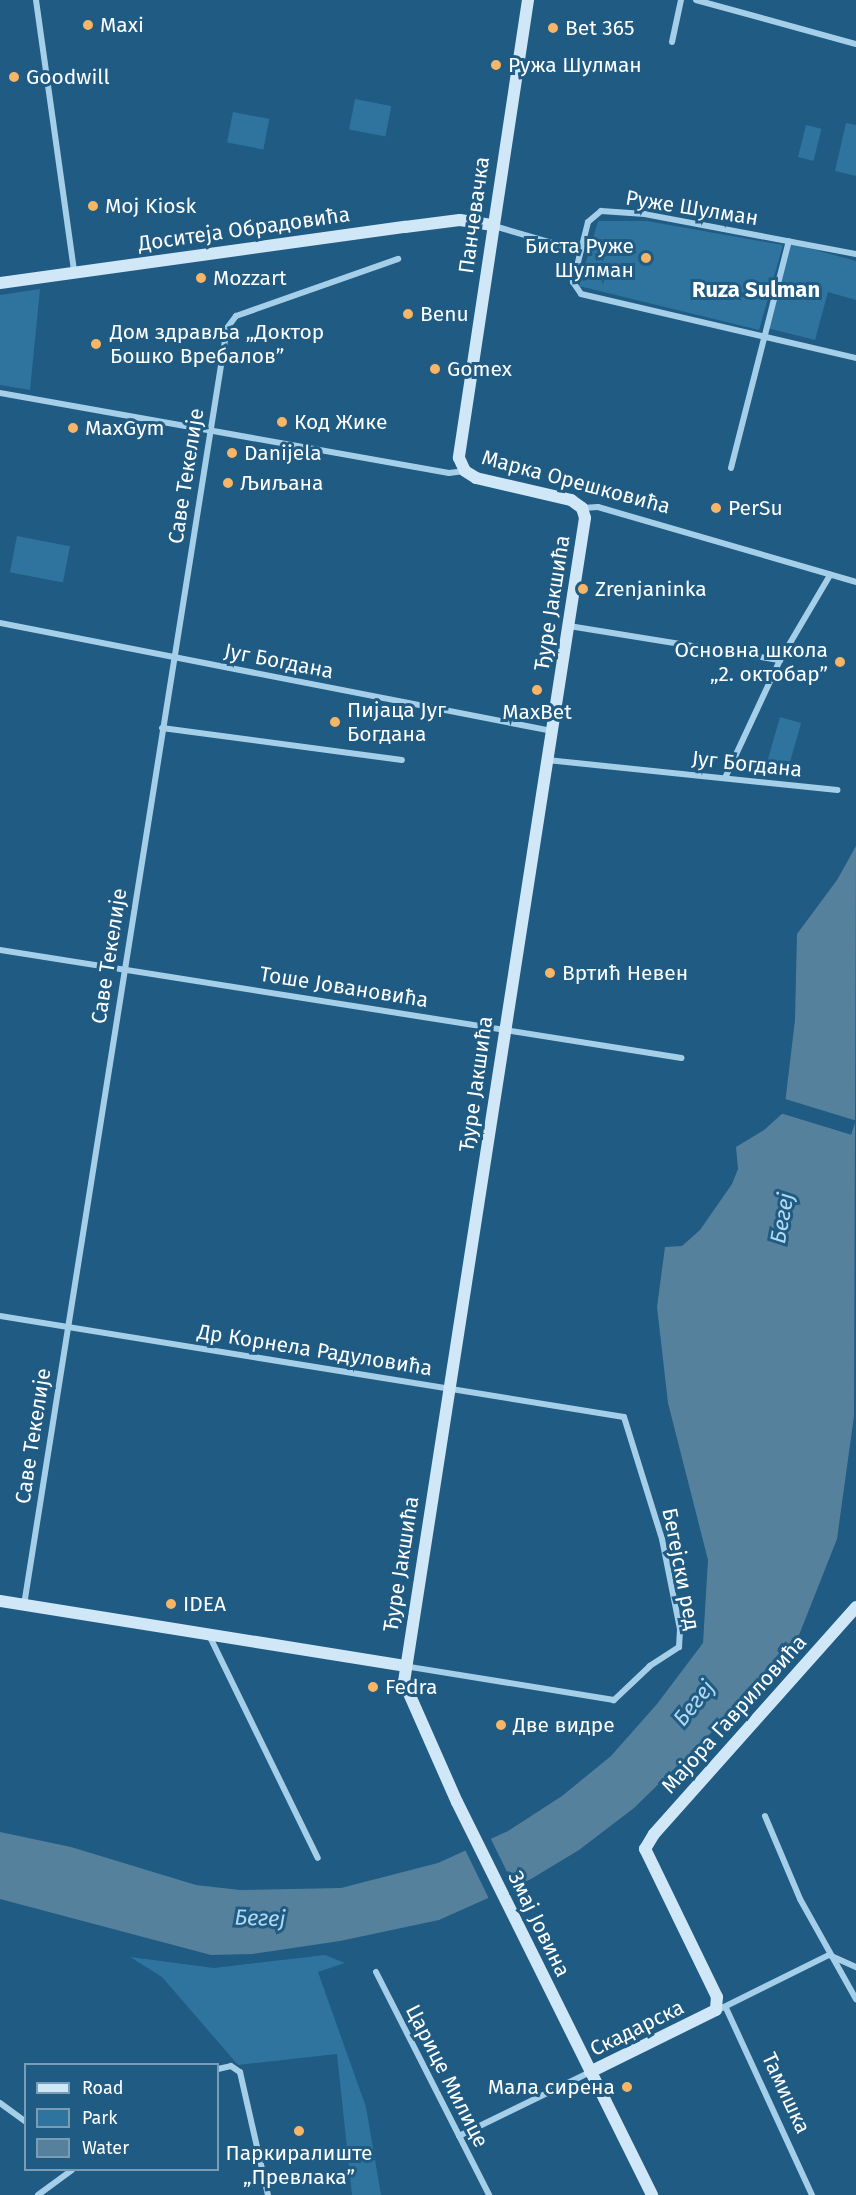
<!DOCTYPE html>
<html>
<head>
<meta charset="utf-8">
<style>
  body { margin:0 }
  #map { position:relative; width:856px; height:2195px; overflow:hidden; background:#1f5b82; font-family:"Fira Sans",sans-serif }
  div>[style] { position:absolute }
  .green>* { inset:0; background:#2e749f; transform-origin:0 0 }
  .water>* { inset:0; background:#56819d }
  .pier>* { inset:0; background:#1f5b82; transform-origin:0 0 }
  .street>* { height:6px; margin:-3px; padding:0 3px; transform-origin:3px; border-radius:3px; background:#a5cfe9 }
  .secondary>* { height:12px; margin:-6px; padding:0 6px; transform-origin:6px; border-radius:6px; background:#d0e7f7 }
  .dots>* { width:16px; height:16px; translate:-50% -50%; box-sizing:border-box; border:3px solid #1f5b82; border-radius:50% }
  span { translate:-50% -50%; white-space:nowrap; text-align:center; line-height:1.15; -webkit-text-stroke:6px #1f5b82; paint-order:stroke }
  .poi-label { font-size:21px; color:#fff }
  .left { translate:0 -50%; text-align:left }
  .right { translate:-100% -50%; text-align:right }
  .street-label { font-size:21px; color:#fff }
  .neighbourhood-label { font-size:22px; color:#fff; font-weight:700 }
  .water-label { font-size:22px; color:#b1d8f1; font-style:italic }
  .legend { position:absolute; left:24px; top:2063px; width:195px; height:108px; box-sizing:border-box; background:#1f5b82; border:2px solid #799db4; margin:0; padding:8px 10px; list-style:none; font-size:18px; color:#fff }
  .legend li { display:flex; align-items:center; gap:12px; height:30px }
  .legend b { width:30px; border:2px solid #799db4 }
</style>
</head>
<body>
<div id="map">
  <div class="green">
    <i style="left:355px;top:99px;width:37px;height:31px;rotate:11deg"></i>
    <i style="left:233px;top:112px;width:37px;height:31px;rotate:11deg"></i>
    <i style="clip-path:polygon(846px 123px,856px 125px,856px 176px,835px 171px)"></i>
    <i style="left:806px;top:125px;width:16px;height:33px;rotate:14deg"></i>
    <i style="clip-path:polygon(598px 221px,647px 221px,783px 245px,759px 330px,579px 286px)"></i>
    <i style="clip-path:polygon(790px 243px,856px 261px,856px 300px,828px 292px,815px 340px,767px 328px)"></i>
    <i style="clip-path:polygon(40px 289px,30px 390px,0 385px,0 295px)"></i>
    <i style="left:17px;top:536px;width:54px;height:37px;rotate:11deg"></i>
    <i style="left:780px;top:717px;width:22px;height:47px;rotate:16deg"></i>
    <i style="clip-path:polygon(325px 1955px,345px 1963px,318px 1972px,366px 2107px,381px 2195px,352px 2195px,337px 2054px,238px 2065px,162px 1977px,130px 1957px,214px 1968px)"></i>
  </div>
  <div class="water">
    <i style="clip-path:polygon(856px 846px,854px 1416px,837px 1539px,799px 1635px,789px 1649px,758px 1687px,634px 1808px,579px 1850px,531px 1879px,439px 1920px,340px 1941px,253px 1954px,211px 1955px,0 1899px,0 1832px,71px 1847px,196px 1885px,240px 1890px,341px 1888px,438px 1863px,508px 1831px,562px 1796px,611px 1756px,657px 1704px,703px 1643px,708px 1560px,668px 1403px,657px 1307px,665px 1247px,682px 1246px,700px 1230px,732px 1184px,738px 1169px,736px 1147px,764px 1130px,784px 1112px,795px 1020px,797px 934px,837px 880px)"></i>
  </div>
  <div class="pier">
    <i style="left:782px;top:1098px;width:77px;height:15px;rotate:17deg"></i>
    <i style="left:490px;top:1837px;width:59px;height:28px;rotate:64deg"></i>
  </div>
  <div class="street">
    <i style="left:36px;top:0;width:275px;rotate:82deg"></i>
    <i style="left:696px;top:0;width:166px;rotate:15.4deg"></i>
    <i style="left:672px;top:42px;width:43px;rotate:-77.9deg"></i>
    <i style="left:494px;top:226px;width:90px;rotate:16.2deg"></i>
    <i style="left:856px;top:254px;width:215px;rotate:-169.3deg"></i>
    <i style="left:645px;top:214px;width:44px;rotate:-176.1deg"></i>
    <i style="left:601px;top:211px;width:17px;rotate:140deg"></i>
    <i style="left:588px;top:222px;width:62px;rotate:104deg"></i>
    <i style="left:573px;top:282px;width:14px;rotate:56deg"></i>
    <i style="left:581px;top:294px;width:282px;rotate:13.1deg"></i>
    <i style="left:0;top:393px;width:456px;rotate:10.1deg"></i>
    <i style="left:449px;top:473px;width:16px;rotate:-7deg"></i>
    <i style="left:731px;top:468px;width:234px;rotate:-75.7deg"></i>
    <i style="left:582px;top:508px;width:16px;rotate:-4deg"></i>
    <i style="left:598px;top:507px;width:269px;rotate:16.2deg"></i>
    <i style="left:0;top:623px;width:562px;rotate:11.07deg"></i>
    <i style="left:569px;top:626px;width:214px;rotate:9.2deg"></i>
    <i style="left:162px;top:728px;width:242px;rotate:7.6deg"></i>
    <i style="left:547px;top:760px;width:292px;rotate:5.9deg"></i>
    <i style="left:725px;top:778px;width:130px;rotate:-65deg"></i>
    <i style="left:780px;top:660px;width:99px;rotate:-59.5deg"></i>
    <i style="left:0;top:950px;width:690px;rotate:9deg"></i>
    <i style="left:0;top:1316px;width:632px;rotate:9.19deg"></i>
    <i style="left:624px;top:1417px;width:128px;rotate:72.7deg"></i>
    <i style="left:662px;top:1539px;width:92px;rotate:78.7deg"></i>
    <i style="left:680px;top:1629px;width:18px;rotate:93deg"></i>
    <i style="left:679px;top:1647px;width:35px;rotate:147deg"></i>
    <i style="left:650px;top:1666px;width:50px;rotate:136.6deg"></i>
    <i style="left:614px;top:1700px;width:212px;rotate:-170.8deg"></i>
    <i style="left:24px;top:1605px;width:1293px;rotate:-80.97deg"></i>
    <i style="left:227px;top:328px;width:15px;rotate:-53deg"></i>
    <i style="left:236px;top:316px;width:172px;rotate:-19.4deg"></i>
    <i style="left:209px;top:1635px;width:248px;rotate:64deg"></i>
    <i style="left:765px;top:1816px;width:90px;rotate:67.1deg"></i>
    <i style="left:800px;top:1899px;width:115px;rotate:60.8deg"></i>
    <i style="left:376px;top:1972px;width:250px;rotate:63.1deg"></i>
    <i style="left:722px;top:2008px;width:119px;rotate:-26.4deg"></i>
    <i style="left:829px;top:1955px;width:30px;rotate:24deg"></i>
    <i style="left:726px;top:2008px;width:206px;rotate:65.3deg"></i>
    <i style="left:218px;top:2069px;width:13px;rotate:-13deg"></i>
    <i style="left:231px;top:2066px;width:11px;rotate:34deg"></i>
    <i style="left:240px;top:2072px;width:126px;rotate:77.2deg"></i>
    <i style="left:0;top:2103px;width:32px;rotate:36deg"></i>
    <i style="left:459px;top:2136px;width:146px;rotate:-26deg"></i>
    <i style="left:38px;top:2195px;width:42px;rotate:-36.3deg"></i>
  </div>
  <div class="secondary">
    <i style="left:528px;top:0;width:463px;rotate:98.6deg"></i>
    <i style="left:459px;top:458px;width:14px;rotate:65deg"></i>
    <i style="left:465px;top:471px;width:13px;rotate:32deg"></i>
    <i style="left:476px;top:478px;width:98px;rotate:13deg"></i>
    <i style="left:571px;top:500px;width:14px;rotate:36deg"></i>
    <i style="left:582px;top:508px;width:10px;rotate:73deg"></i>
    <i style="left:585px;top:518px;width:1178px;rotate:98.84deg"></i>
    <i style="left:404px;top:1682px;width:131px;rotate:66.2deg"></i>
    <i style="left:457px;top:1802px;width:439px;rotate:63.6deg"></i>
    <i style="left:0;top:283px;width:409px;rotate:-7.9deg"></i>
    <i style="left:405px;top:227px;width:55px;rotate:-7.3deg"></i>
    <i style="left:460px;top:220px;width:33px;rotate:9deg"></i>
    <i style="left:0;top:1601px;width:410px;rotate:9.1deg"></i>
    <i style="left:590px;top:2072px;width:140px;rotate:-26.2deg"></i>
    <i style="left:716px;top:2010px;width:13px;rotate:-86deg"></i>
    <i style="left:717px;top:1997px;width:165px;rotate:-115.9deg"></i>
    <i style="left:645px;top:1849px;width:17px;rotate:-59deg"></i>
    <i style="left:654px;top:1834px;width:304px;rotate:-48.3deg"></i>
  </div>
  <div class="dots">
    <i style="left:88px;top:25px;background:#f7b565"></i>
    <i style="left:553px;top:28px;background:#f7b565"></i>
    <i style="left:496px;top:65px;background:#f7b565"></i>
    <i style="left:14px;top:77px;background:#f7b565"></i>
    <i style="left:93px;top:206px;background:#f7b565"></i>
    <i style="left:646px;top:258px;background:#f7b565"></i>
    <i style="left:201px;top:278px;background:#f7b565"></i>
    <i style="left:408px;top:314px;background:#f7b565"></i>
    <i style="left:96px;top:344px;background:#f7b565"></i>
    <i style="left:435px;top:369px;background:#f7b565"></i>
    <i style="left:282px;top:422px;background:#f7b565"></i>
    <i style="left:73px;top:428px;background:#f7b565"></i>
    <i style="left:232px;top:453px;background:#f7b565"></i>
    <i style="left:228px;top:483px;background:#f7b565"></i>
    <i style="left:716px;top:508px;background:#f7b565"></i>
    <i style="left:583px;top:589px;background:#f7b565"></i>
    <i style="left:840px;top:662px;background:#f7b565"></i>
    <i style="left:537px;top:690px;background:#f7b565"></i>
    <i style="left:335px;top:722px;background:#f7b565"></i>
    <i style="left:550px;top:973px;background:#f7b565"></i>
    <i style="left:171px;top:1604px;background:#f7b565"></i>
    <i style="left:373px;top:1687px;background:#f7b565"></i>
    <i style="left:501px;top:1725px;background:#f7b565"></i>
    <i style="left:627px;top:2087px;background:#f7b565"></i>
    <i style="left:299px;top:2131px;background:#f7b565"></i>
  </div>
  <div class="poi-label">
    <span class="left" style="left:100px;top:25px">Maxi</span>
    <span class="left" style="left:565px;top:28px">Bet 365</span>
    <span class="left" style="left:508px;top:65px">Ружа Шулман</span>
    <span class="left" style="left:26px;top:77px">Goodwill</span>
    <span class="left" style="left:105px;top:206px">Moj Kiosk</span>
    <span class="right" style="left:634px;top:258px">Биста Руже<br>Шулман</span>
    <span class="left" style="left:213px;top:278px">Mozzart</span>
    <span class="left" style="left:420px;top:314px">Benu</span>
    <span class="left" style="left:110px;top:344px">Дом здравља „Доктор<br>Бошко Вребалов”</span>
    <span class="left" style="left:447px;top:369px">Gomex</span>
    <span class="left" style="left:294px;top:422px">Код Жике</span>
    <span class="left" style="left:85px;top:428px">MaxGym</span>
    <span class="left" style="left:244px;top:453px">Danijela</span>
    <span class="left" style="left:240px;top:483px">Љиљана</span>
    <span class="left" style="left:728px;top:508px">PerSu</span>
    <span class="left" style="left:595px;top:589px">Zrenjaninka</span>
    <span class="right" style="left:828px;top:662px">Основна школа<br>„2. октобар”</span>
    <span class="left" style="left:347px;top:722px">Пијаца Југ<br>Богдана</span>
    <span style="left:537px;top:712px">MaxBet</span>
    <span class="left" style="left:562px;top:973px">Вртић Невен</span>
    <span class="left" style="left:183px;top:1604px">IDEA</span>
    <span class="left" style="left:385px;top:1687px">Fedra</span>
    <span class="left" style="left:513px;top:1725px">Две видре</span>
    <span class="right" style="left:615px;top:2087px">Мала сирена</span>
    <span style="left:299px;top:2165px">Паркиралиште<br>„Превлака”</span>
  </div>
  <div class="street-label">
    <span style="left:692px;top:208px;rotate:9deg">Руже Шулман</span>
    <span style="left:474px;top:215px;rotate:-82deg">Панчевачка</span>
    <span style="left:244px;top:229px;rotate:-8deg">Доситеја Обрадовића</span>
    <span style="left:186px;top:476px;rotate:-81deg">Саве Текелије</span>
    <span style="left:576px;top:482px;rotate:15deg">Марка Орешковића</span>
    <span style="left:552px;top:603px;rotate:-81deg">Ђуре Јакшића</span>
    <span style="left:279px;top:661px;rotate:11deg">Југ Богдана</span>
    <span style="left:747px;top:764px;rotate:6deg">Југ Богдана</span>
    <span style="left:109px;top:956px;rotate:-81deg">Саве Текелије</span>
    <span style="left:344px;top:987px;rotate:9deg">Тоше Јовановића</span>
    <span style="left:476px;top:1084px;rotate:-82deg">Ђуре Јакшића</span>
    <span style="left:315px;top:1350px;rotate:9deg">Др Корнела Радуловића</span>
    <span style="left:33px;top:1436px;rotate:-81deg">Саве Текелије</span>
    <span style="left:401px;top:1564px;rotate:-81deg">Ђуре Јакшића</span>
    <span style="left:681px;top:1569px;rotate:79deg">Бегејски ред</span>
    <span style="left:734px;top:1714px;rotate:-48deg">Мајора Гавриловића</span>
    <span style="left:539px;top:1924px;rotate:64deg">Змај Јовина</span>
    <span style="left:637px;top:2028px;rotate:-26deg">Скадарска</span>
    <span style="left:447px;top:2076px;rotate:63deg">Царице Милице</span>
    <span style="left:786px;top:2093px;rotate:65deg">Тамишка</span>
  </div>
  <div class="neighbourhood-label">
    <span style="left:756px;top:290px">Ruza Sulman</span>
  </div>
  <div class="water-label">
    <span style="left:782px;top:1218px;rotate:-80deg">Бегеј</span>
    <span style="left:694px;top:1703px;rotate:-51deg">Бегеј</span>
    <span style="left:260px;top:1918px;rotate:2deg">Бегеј</span>
  </div>
  <ul class="legend">
  <li><b style="height:8px;background:#d0e7f7"></b>Road</li>
  <li><b style="height:16px;background:#2e749f"></b>Park</li>
  <li><b style="height:16px;background:#56819d"></b>Water</li>
  </ul>
</div>
</body>
</html>
